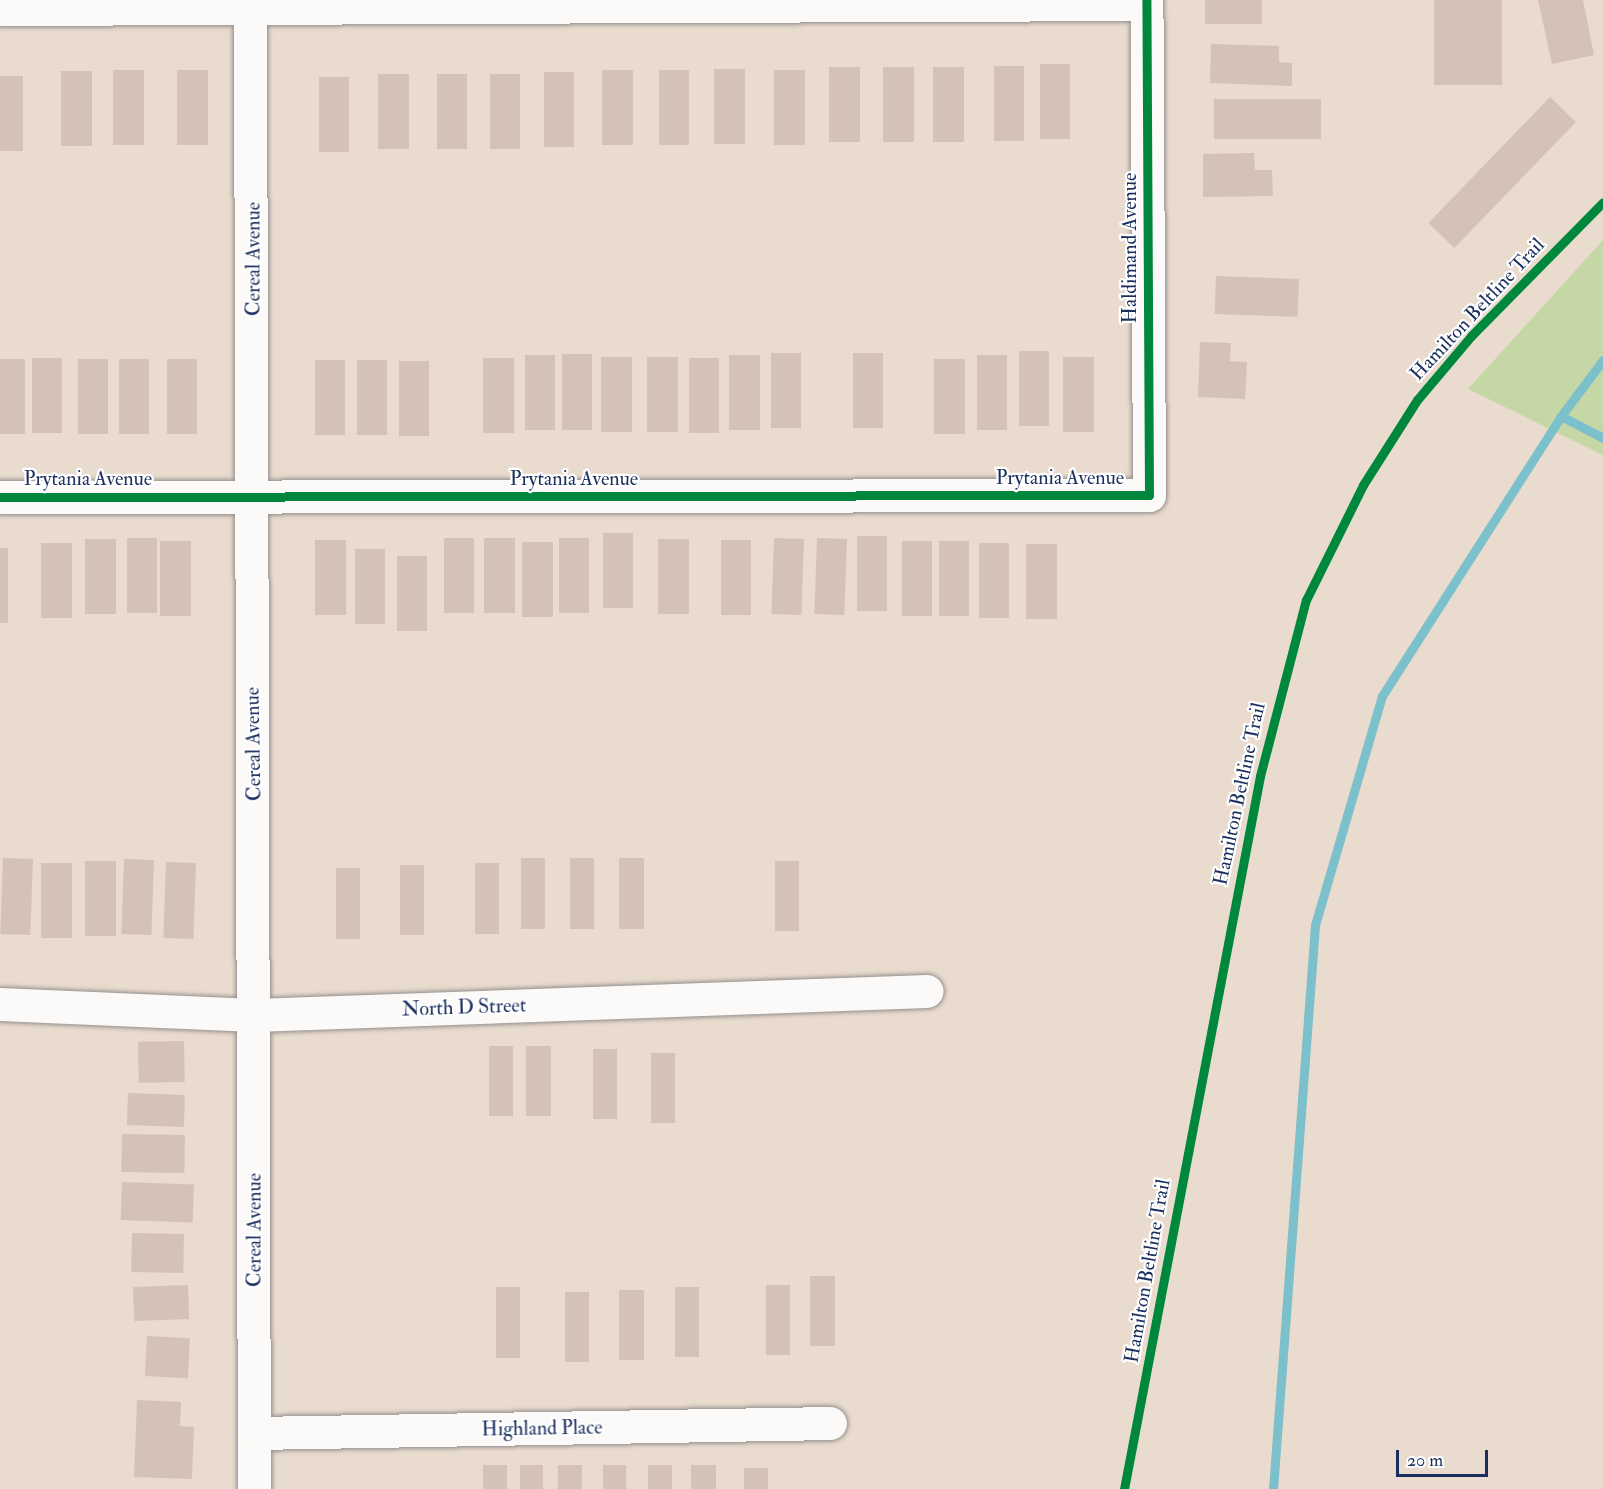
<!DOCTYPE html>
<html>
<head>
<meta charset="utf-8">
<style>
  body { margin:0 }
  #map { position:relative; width:1603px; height:1489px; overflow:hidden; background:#e9dbcd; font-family:"IM FELL Double Pica",serif }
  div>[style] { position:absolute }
  .green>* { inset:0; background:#c4d7a4 }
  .stream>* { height:9px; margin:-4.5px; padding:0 4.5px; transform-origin:4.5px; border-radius:4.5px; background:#7cc0cc }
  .building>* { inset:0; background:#d4c2b8; transform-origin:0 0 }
  .roads { filter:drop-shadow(0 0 2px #938f8f) drop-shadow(0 0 2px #938f8f) }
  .street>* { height:33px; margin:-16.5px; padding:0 16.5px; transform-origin:16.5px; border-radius:16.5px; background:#fcfaf8 }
  .cycleway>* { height:9px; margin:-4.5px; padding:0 4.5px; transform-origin:4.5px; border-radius:4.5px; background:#00873e }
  span { translate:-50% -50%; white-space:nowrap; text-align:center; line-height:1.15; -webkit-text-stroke:4.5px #fff; paint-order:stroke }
  .street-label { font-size:20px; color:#1b2f5e }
  .scale { position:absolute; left:1396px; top:1450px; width:92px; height:27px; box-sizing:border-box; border:3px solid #1b2f5e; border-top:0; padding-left:8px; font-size:18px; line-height:21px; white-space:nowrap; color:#1b2f5e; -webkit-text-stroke:4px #fff; paint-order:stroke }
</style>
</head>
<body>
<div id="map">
  <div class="green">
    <i style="clip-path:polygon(1603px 240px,1603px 455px,1468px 389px)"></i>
  </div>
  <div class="stream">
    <i style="left:1561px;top:416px;width:47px;rotate:27.6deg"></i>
    <i style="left:1273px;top:1489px;width:566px;rotate:-85.74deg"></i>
    <i style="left:1315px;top:925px;width:239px;rotate:-73.7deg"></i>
    <i style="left:1382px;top:696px;width:332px;rotate:-57.4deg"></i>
    <i style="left:1561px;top:416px;width:70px;rotate:-53.1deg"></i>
  </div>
  <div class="building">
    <i style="left:1205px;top:0;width:57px;height:24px"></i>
    <i style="left:1434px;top:0;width:68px;height:85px"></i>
    <i style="clip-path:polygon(1538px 0,1583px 0,1594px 55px,1552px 64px)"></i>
    <i style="clip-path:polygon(1211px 44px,1279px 46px,1279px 62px,1292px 63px,1292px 86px,1210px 83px)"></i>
    <i style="left:1040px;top:64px;width:30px;height:75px"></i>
    <i style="left:994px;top:66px;width:30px;height:75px"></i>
    <i style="left:829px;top:67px;width:31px;height:75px"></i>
    <i style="left:883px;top:67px;width:31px;height:75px"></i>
    <i style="left:933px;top:67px;width:31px;height:75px"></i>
    <i style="left:714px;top:69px;width:31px;height:75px"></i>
    <i style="left:113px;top:70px;width:31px;height:75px"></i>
    <i style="left:177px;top:70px;width:31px;height:75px"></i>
    <i style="left:602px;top:70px;width:31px;height:75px"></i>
    <i style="left:659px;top:70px;width:30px;height:75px"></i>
    <i style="left:774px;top:70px;width:31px;height:75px"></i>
    <i style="left:61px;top:71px;width:31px;height:75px"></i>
    <i style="left:544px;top:72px;width:30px;height:75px"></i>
    <i style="left:378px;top:74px;width:31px;height:75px"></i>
    <i style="left:437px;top:74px;width:30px;height:75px"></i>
    <i style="left:490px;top:74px;width:30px;height:75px"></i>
    <i style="left:0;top:76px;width:23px;height:75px"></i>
    <i style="left:319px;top:77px;width:30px;height:75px"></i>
    <i style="left:1550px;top:97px;width:36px;height:175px;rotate:44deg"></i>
    <i style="left:1321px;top:99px;width:40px;height:107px;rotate:90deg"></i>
    <i style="clip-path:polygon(1254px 153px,1255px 170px,1272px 170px,1273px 196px,1203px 197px,1203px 154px)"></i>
    <i style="left:1216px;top:276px;width:83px;height:38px;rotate:2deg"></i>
    <i style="clip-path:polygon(1200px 342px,1231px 343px,1230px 361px,1247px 362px,1245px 399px,1198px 397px)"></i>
    <i style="left:1019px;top:351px;width:30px;height:75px"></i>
    <i style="left:771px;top:353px;width:30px;height:75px"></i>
    <i style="left:853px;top:353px;width:30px;height:75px"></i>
    <i style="left:562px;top:354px;width:30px;height:76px"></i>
    <i style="left:525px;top:355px;width:30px;height:75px"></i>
    <i style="left:729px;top:355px;width:31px;height:75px"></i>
    <i style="left:977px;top:355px;width:30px;height:75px"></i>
    <i style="left:601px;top:357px;width:31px;height:75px"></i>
    <i style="left:647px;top:357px;width:31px;height:75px"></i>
    <i style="left:1063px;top:357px;width:31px;height:75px"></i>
    <i style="left:32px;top:358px;width:30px;height:75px"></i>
    <i style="left:483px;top:358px;width:31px;height:75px"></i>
    <i style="left:689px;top:358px;width:30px;height:75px"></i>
    <i style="left:0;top:359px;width:25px;height:75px"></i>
    <i style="left:78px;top:359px;width:30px;height:75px"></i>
    <i style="left:119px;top:359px;width:30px;height:75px"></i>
    <i style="left:167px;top:359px;width:30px;height:75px"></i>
    <i style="left:934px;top:359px;width:31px;height:75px"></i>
    <i style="left:315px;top:360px;width:30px;height:75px"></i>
    <i style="left:357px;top:360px;width:30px;height:75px"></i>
    <i style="left:399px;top:361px;width:30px;height:75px"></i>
    <i style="left:603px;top:533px;width:30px;height:75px"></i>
    <i style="left:857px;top:536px;width:30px;height:75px"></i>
    <i style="left:127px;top:538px;width:30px;height:75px"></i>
    <i style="left:444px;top:538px;width:30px;height:75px"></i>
    <i style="left:484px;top:538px;width:31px;height:75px"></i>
    <i style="left:559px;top:538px;width:30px;height:75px"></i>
    <i style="left:774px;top:538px;width:30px;height:76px;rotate:2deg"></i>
    <i style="left:817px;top:538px;width:30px;height:76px;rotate:2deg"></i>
    <i style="left:85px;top:539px;width:31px;height:75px"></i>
    <i style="left:658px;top:539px;width:31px;height:75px"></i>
    <i style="left:315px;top:540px;width:31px;height:75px"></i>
    <i style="left:721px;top:540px;width:30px;height:75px"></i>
    <i style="left:160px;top:541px;width:31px;height:75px"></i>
    <i style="left:902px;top:541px;width:30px;height:75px"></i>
    <i style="left:939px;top:541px;width:30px;height:75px"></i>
    <i style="left:522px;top:542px;width:31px;height:75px"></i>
    <i style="left:41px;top:543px;width:31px;height:75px"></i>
    <i style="left:979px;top:543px;width:30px;height:75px"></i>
    <i style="left:1026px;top:544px;width:31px;height:75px"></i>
    <i style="left:0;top:548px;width:8px;height:75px"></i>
    <i style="left:355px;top:549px;width:30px;height:75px"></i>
    <i style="left:397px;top:556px;width:30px;height:75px"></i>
    <i style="left:3px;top:858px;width:30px;height:76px;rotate:2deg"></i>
    <i style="left:521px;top:858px;width:24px;height:71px"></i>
    <i style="left:570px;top:858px;width:24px;height:71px"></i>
    <i style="left:619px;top:858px;width:25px;height:71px"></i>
    <i style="left:124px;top:859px;width:30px;height:75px;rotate:2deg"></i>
    <i style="left:85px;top:861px;width:31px;height:75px"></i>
    <i style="left:775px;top:861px;width:24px;height:70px"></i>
    <i style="left:166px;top:862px;width:30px;height:76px;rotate:2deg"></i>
    <i style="left:41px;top:863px;width:31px;height:75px"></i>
    <i style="left:475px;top:863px;width:24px;height:71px"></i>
    <i style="left:400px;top:865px;width:24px;height:70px"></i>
    <i style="left:336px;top:868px;width:24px;height:71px"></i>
    <i style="left:184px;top:1041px;width:41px;height:46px;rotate:89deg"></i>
    <i style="left:489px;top:1046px;width:24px;height:70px"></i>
    <i style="left:526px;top:1046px;width:25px;height:70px"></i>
    <i style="left:593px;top:1049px;width:24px;height:70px"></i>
    <i style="left:651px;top:1053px;width:24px;height:70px"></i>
    <i style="left:128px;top:1093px;width:57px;height:32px;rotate:2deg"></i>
    <i style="left:122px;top:1134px;width:63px;height:38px;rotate:1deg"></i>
    <i style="left:122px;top:1182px;width:72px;height:38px;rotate:2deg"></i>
    <i style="left:132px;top:1233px;width:52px;height:39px;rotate:1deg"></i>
    <i style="left:810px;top:1276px;width:25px;height:70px"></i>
    <i style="left:188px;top:1285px;width:34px;height:55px;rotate:88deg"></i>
    <i style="left:766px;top:1285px;width:24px;height:70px"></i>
    <i style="left:496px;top:1287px;width:24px;height:71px"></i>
    <i style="left:675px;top:1287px;width:24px;height:70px"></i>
    <i style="left:619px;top:1290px;width:25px;height:70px"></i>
    <i style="left:565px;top:1292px;width:24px;height:70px"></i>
    <i style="left:147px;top:1336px;width:43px;height:40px;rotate:3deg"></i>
    <i style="clip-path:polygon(137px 1400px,181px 1402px,180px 1426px,194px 1427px,192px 1479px,134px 1477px)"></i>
    <i style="left:483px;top:1465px;width:24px;height:24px"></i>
    <i style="left:520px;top:1465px;width:23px;height:24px"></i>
    <i style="left:558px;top:1465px;width:24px;height:24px"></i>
    <i style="left:603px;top:1465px;width:23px;height:24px"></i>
    <i style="left:648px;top:1465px;width:24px;height:24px"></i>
    <i style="left:691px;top:1465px;width:25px;height:24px"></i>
    <i style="left:744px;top:1468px;width:24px;height:21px"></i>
  </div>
  <div class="roads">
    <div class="street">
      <i style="left:250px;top:0;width:1489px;rotate:89.85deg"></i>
      <i style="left:0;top:9px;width:1146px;rotate:-0.25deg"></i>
      <i style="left:0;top:497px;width:1149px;rotate:-0.1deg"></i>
      <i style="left:1149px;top:495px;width:495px;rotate:-90.3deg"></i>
      <i style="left:0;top:1004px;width:254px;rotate:2.5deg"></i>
      <i style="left:254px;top:1015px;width:673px;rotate:-2.04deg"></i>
      <i style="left:254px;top:1433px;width:576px;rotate:-0.99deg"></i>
    </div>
  </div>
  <div class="cycleway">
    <i style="left:0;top:497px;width:1149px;rotate:-0.1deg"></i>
    <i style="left:1149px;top:495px;width:495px;rotate:-90.3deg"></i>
    <i style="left:1124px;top:1489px;width:726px;rotate:-79.2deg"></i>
    <i style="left:1260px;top:776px;width:182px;rotate:-75.4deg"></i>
    <i style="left:1306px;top:600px;width:128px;rotate:-63.6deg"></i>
    <i style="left:1363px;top:485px;width:101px;rotate:-57.6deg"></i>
    <i style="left:1417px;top:400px;width:84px;rotate:-49.8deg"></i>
    <i style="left:1471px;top:336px;width:188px;rotate:-45.4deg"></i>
  </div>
  <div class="street-label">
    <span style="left:1129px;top:248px;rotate:-90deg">Haldimand Avenue</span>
    <span style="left:253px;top:259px;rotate:-90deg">Cereal Avenue</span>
    <span style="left:1477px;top:309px;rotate:-47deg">Hamilton Beltline Trail</span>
    <span style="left:1060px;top:477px">Prytania Avenue</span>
    <span style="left:88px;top:478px">Prytania Avenue</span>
    <span style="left:574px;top:478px">Prytania Avenue</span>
    <span style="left:253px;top:744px;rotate:-91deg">Cereal Avenue</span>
    <span style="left:1239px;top:794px;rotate:-78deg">Hamilton Beltline Trail</span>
    <span style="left:464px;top:1007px;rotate:-2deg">North D Street</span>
    <span style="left:254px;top:1230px;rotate:-90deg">Cereal Avenue</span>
    <span style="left:1147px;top:1271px;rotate:-80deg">Hamilton Beltline Trail</span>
    <span style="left:542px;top:1428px;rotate:-1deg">Highland Place</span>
  </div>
  <div class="scale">20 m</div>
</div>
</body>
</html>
